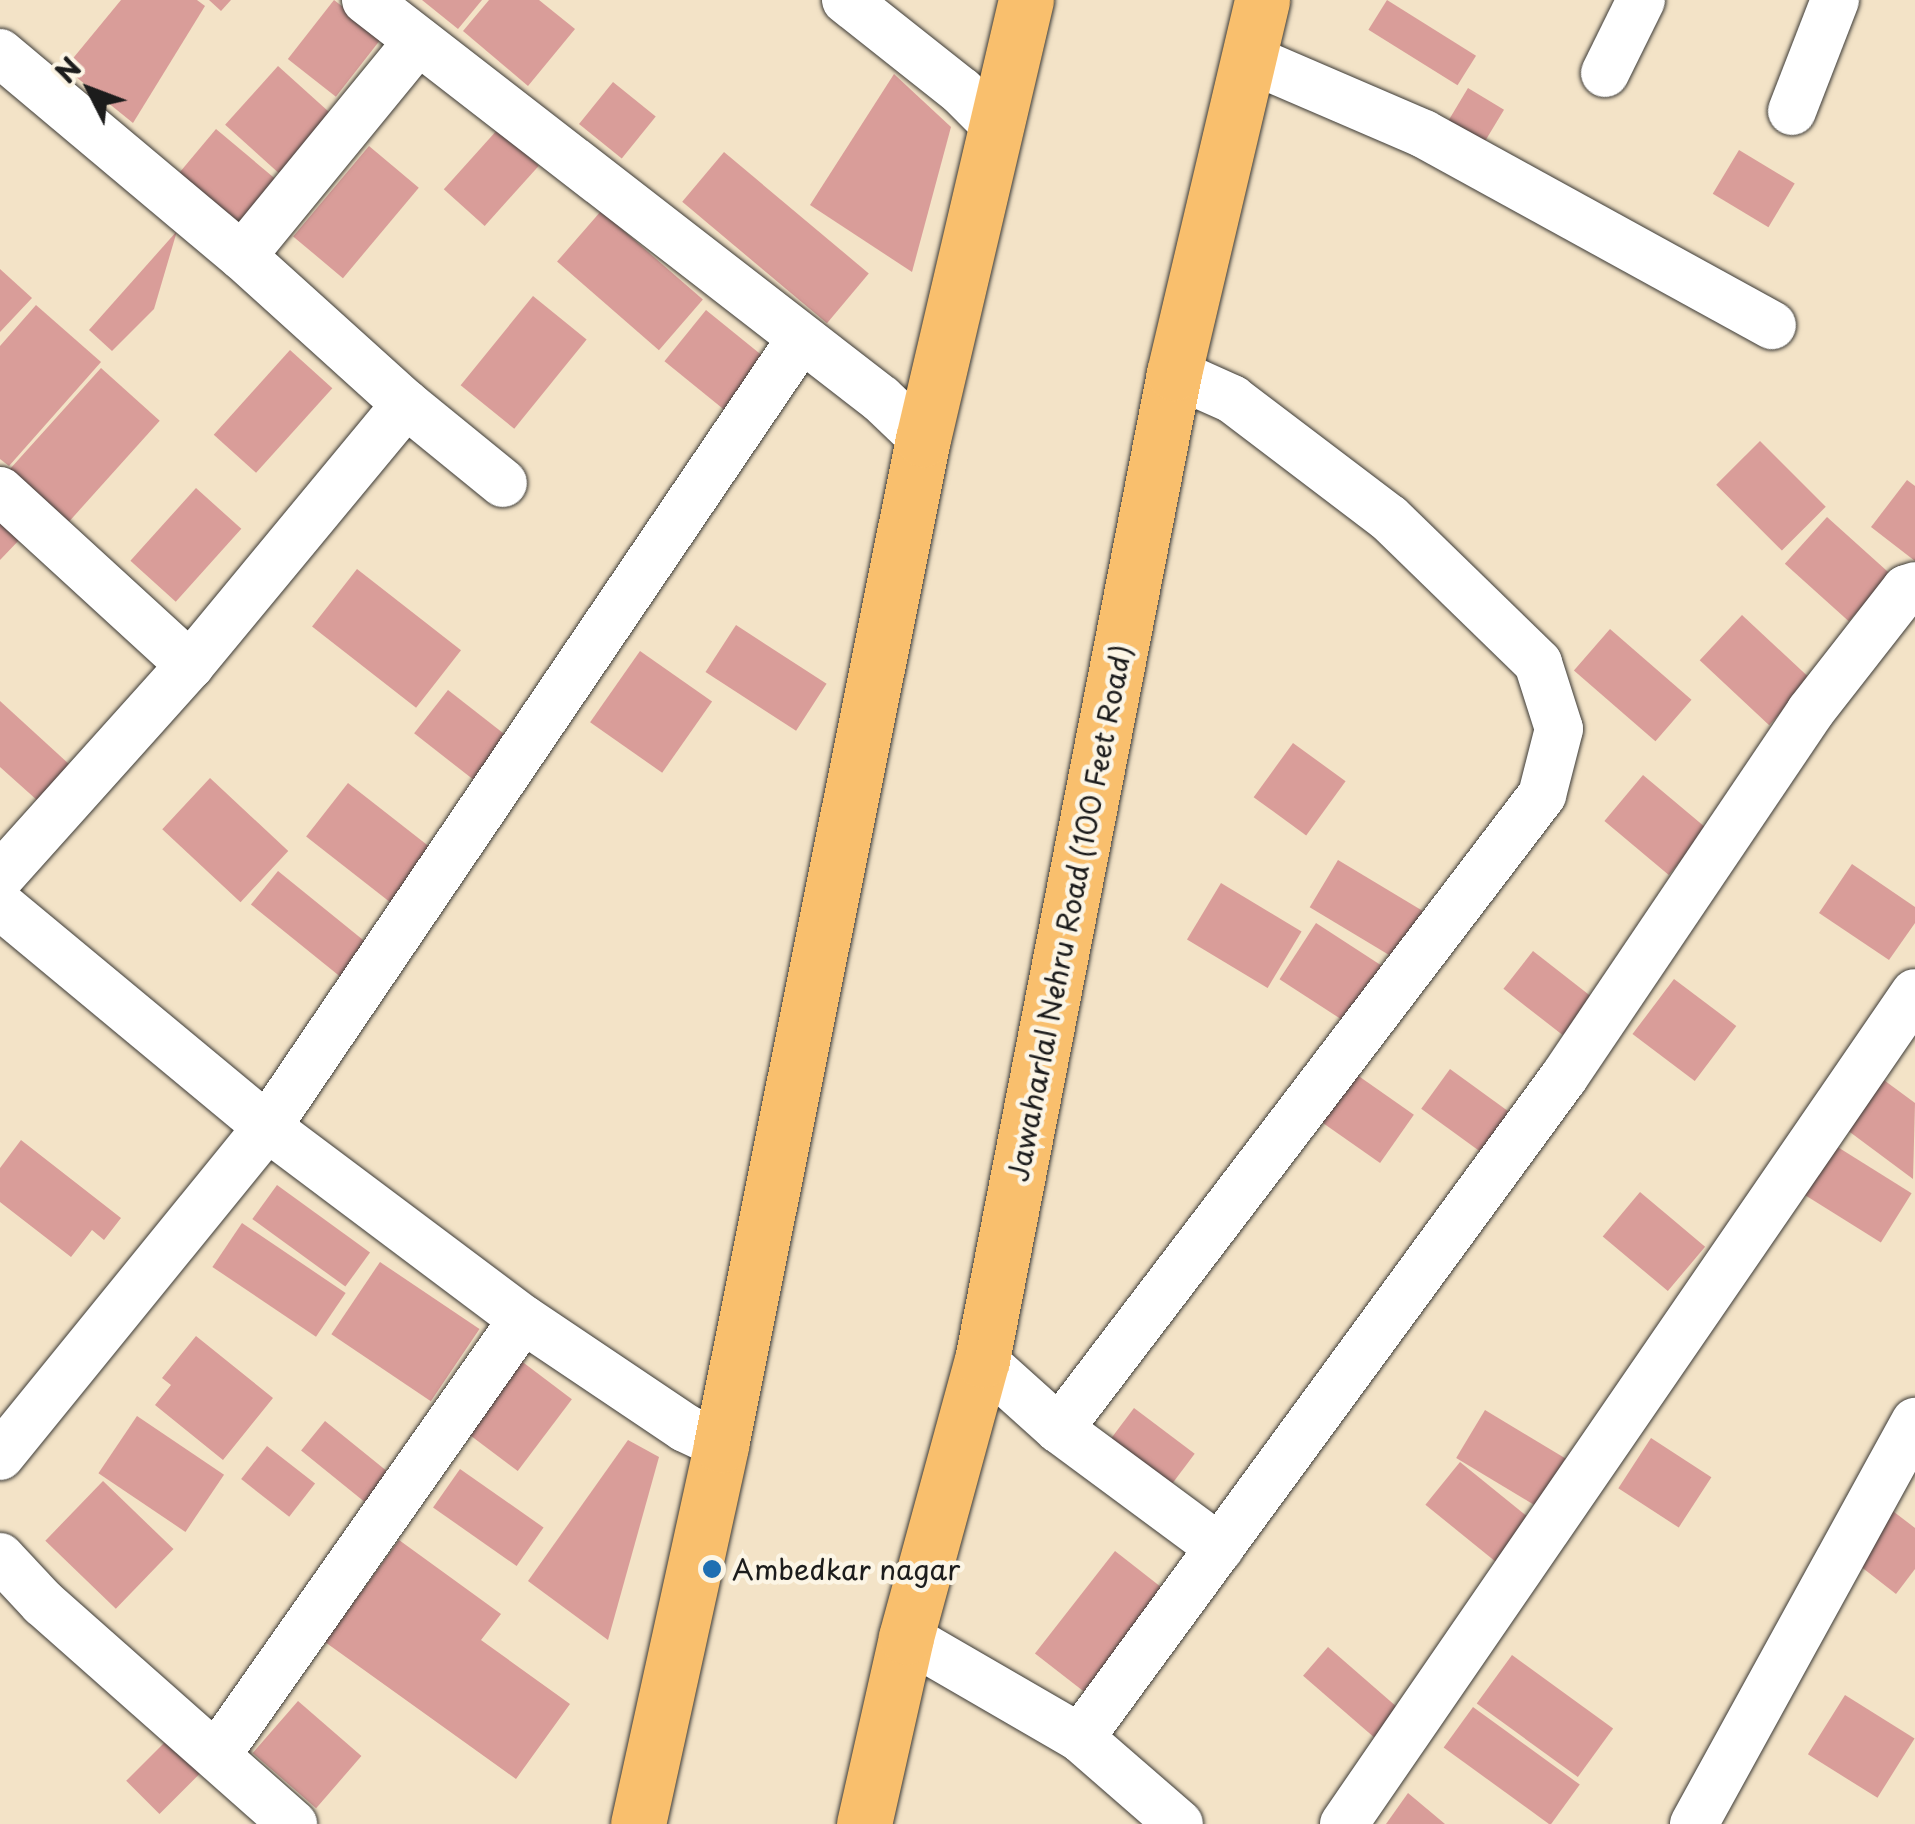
<!DOCTYPE html>
<html>
<head>
<meta charset="utf-8">
<style>
  body { margin:0 }
  #map { position:relative; width:1915px; height:1824px; overflow:hidden; background:#f3e3c7; font-family:"Playpen Sans",sans-serif }
  div>[style] { position:absolute }
  .building>* { inset:0; background:#d99d99; transform-origin:0 0 }
  .roads { filter:drop-shadow(0 0 2px #3c3a36) drop-shadow(0 0 2px #3c3a36) }
  .minor>* { height:48px; margin:-24px; padding:0 24px; transform-origin:24px; border-radius:24px; background:#fff }
  .major>* { height:55px; margin:-27.5px; padding:0 27.5px; transform-origin:27.5px; border-radius:27.5px; background:#f9bf6d }
  .dots>* { width:28px; height:28px; translate:-50% -50%; box-sizing:border-box; border:5px solid #fcf5e5; border-radius:50% }
  span { translate:-50% -50%; white-space:nowrap; text-align:center; line-height:1.15; -webkit-text-stroke:9px #fcf5e5; paint-order:stroke }
  .street-label { font-size:28px; color:#1c1c1c }
  .poi-label { font-size:28px; color:#1c1c1c }
  .left { translate:0 -50%; text-align:left }
  .north { position:absolute; left:40px; top:40px; width:100px; height:100px; -webkit-text-stroke:8px #fcf5e5; paint-order:stroke; rotate:312deg; font-size:28px; font-weight:700; line-height:40px; text-align:center; color:#1c1c1c }
  .north::after { content:''; display:block; margin:auto; width:35px; height:45px; background:#1c1c1c; clip-path:polygon(50% 0,100% 100%,50% 72%,0 100%) }
</style>
</head>
<body>
<div id="map">
  <div class="building">
    <i style="clip-path:polygon(121px 0,197px 0,205px 6px,133px 123px,65px 68px)"></i>
    <i style="clip-path:polygon(209px 0,231px 0,221px 11px)"></i>
    <i style="left:334px;top:0;width:61px;height:75px;rotate:38deg"></i>
    <i style="clip-path:polygon(422px 0,482px 0,458px 29px)"></i>
    <i style="clip-path:polygon(489px 0,539px 0,575px 29px,528px 86px,463px 31px)"></i>
    <i style="left:1387px;top:0;width:105px;height:35px;rotate:32deg"></i>
    <i style="left:278px;top:66px;width:81px;height:79px;rotate:42deg"></i>
    <i style="clip-path:polygon(894px 74px,951px 127px,912px 272px,810px 205px)"></i>
    <i style="left:613px;top:82px;width:55px;height:54px;rotate:39deg"></i>
    <i style="left:1468px;top:88px;width:42px;height:39px;rotate:31deg"></i>
    <i style="left:216px;top:129px;width:85px;height:58px;rotate:40deg"></i>
    <i style="left:498px;top:129px;width:55px;height:81px;rotate:42deg"></i>
    <i style="left:369px;top:146px;width:65px;height:118px;rotate:40deg"></i>
    <i style="left:1739px;top:150px;width:65px;height:51px;rotate:31deg"></i>
    <i style="left:724px;top:152px;width:189px;height:65px;rotate:40deg"></i>
    <i style="left:601px;top:211px;width:135px;height:67px;rotate:41deg"></i>
    <i style="clip-path:polygon(177px 231px,154px 309px,112px 351px,89px 330px)"></i>
    <i style="clip-path:polygon(0 269px,32px 298px,0 332px)"></i>
    <i style="left:533px;top:296px;width:69px;height:115px;rotate:39deg"></i>
    <i style="clip-path:polygon(36px 305px,101px 362px,9px 466px,0 459px,0 346px)"></i>
    <i style="left:706px;top:310px;width:82px;height:66px;rotate:39deg"></i>
    <i style="left:290px;top:350px;width:57px;height:114px;rotate:42deg"></i>
    <i style="left:101px;top:368px;width:79px;height:136px;rotate:42deg"></i>
    <i style="left:1760px;top:441px;width:93px;height:62px;rotate:45deg"></i>
    <i style="clip-path:polygon(1907px 480px,1915px 486px,1915px 561px,1871px 527px)"></i>
    <i style="left:196px;top:488px;width:61px;height:98px;rotate:42deg"></i>
    <i style="clip-path:polygon(0 514px,23px 536px,0 560px)"></i>
    <i style="left:1827px;top:517px;width:86px;height:63px;rotate:42deg"></i>
    <i style="left:357px;top:569px;width:132px;height:73px;rotate:38deg"></i>
    <i style="left:1742px;top:615px;width:95px;height:62px;rotate:43deg"></i>
    <i style="left:736px;top:625px;width:108px;height:56px;rotate:33deg"></i>
    <i style="left:1610px;top:629px;width:108px;height:55px;rotate:41deg"></i>
    <i style="left:640px;top:651px;width:88px;height:87px;rotate:35deg"></i>
    <i style="left:448px;top:690px;width:84px;height:55px;rotate:38deg"></i>
    <i style="clip-path:polygon(0 701px,70px 765px,38px 801px,0 767px)"></i>
    <i style="left:1293px;top:743px;width:65px;height:67px;rotate:36deg"></i>
    <i style="left:1643px;top:775px;width:84px;height:60px;rotate:40deg"></i>
    <i style="left:210px;top:778px;width:107px;height:70px;rotate:43deg"></i>
    <i style="left:348px;top:783px;width:120px;height:68px;rotate:38deg"></i>
    <i style="left:1338px;top:860px;width:99px;height:55px;rotate:31deg"></i>
    <i style="clip-path:polygon(1852px 864px,1915px 907px,1915px 923px,1889px 960px,1819px 913px)"></i>
    <i style="left:278px;top:871px;width:129px;height:43px;rotate:39deg"></i>
    <i style="left:1221px;top:883px;width:94px;height:66px;rotate:31deg"></i>
    <i style="left:1316px;top:923px;width:83px;height:67px;rotate:33deg"></i>
    <i style="left:1533px;top:951px;width:84px;height:48px;rotate:38deg"></i>
    <i style="left:1674px;top:979px;width:78px;height:69px;rotate:37deg"></i>
    <i style="left:1450px;top:1069px;width:89px;height:49px;rotate:36deg"></i>
    <i style="left:1350px;top:1070px;width:78px;height:59px;rotate:35deg"></i>
    <i style="clip-path:polygon(1873px 1072px,1915px 1103px,1913px 1179px,1835px 1121px)"></i>
    <i style="left:1820px;top:1136px;width:108px;height:58px;rotate:32deg"></i>
    <i style="clip-path:polygon(21px 1140px,121px 1218px,104px 1240px,92px 1230px,71px 1257px,0 1202px,0 1168px)"></i>
    <i style="left:277px;top:1185px;width:115px;height:42px;rotate:36deg"></i>
    <i style="left:1640px;top:1192px;width:85px;height:58px;rotate:40deg"></i>
    <i style="left:242px;top:1223px;width:125px;height:53px;rotate:34deg"></i>
    <i style="left:380px;top:1262px;width:120px;height:87px;rotate:34deg"></i>
    <i style="clip-path:polygon(196px 1336px,273px 1398px,223px 1460px,155px 1405px,171px 1385px,162px 1378px)"></i>
    <i style="left:516px;top:1357px;width:70px;height:90px;rotate:37deg"></i>
    <i style="left:1134px;top:1408px;width:76px;height:50px;rotate:37deg"></i>
    <i style="left:1485px;top:1410px;width:94px;height:56px;rotate:31deg"></i>
    <i style="left:137px;top:1416px;width:105px;height:69px;rotate:34deg"></i>
    <i style="left:325px;top:1421px;width:89px;height:38px;rotate:39deg"></i>
    <i style="left:1651px;top:1438px;width:72px;height:60px;rotate:33deg"></i>
    <i style="clip-path:polygon(628px 1440px,659px 1457px,608px 1640px,528px 1581px)"></i>
    <i style="left:267px;top:1446px;width:61px;height:42px;rotate:38deg"></i>
    <i style="left:1460px;top:1462px;width:102px;height:55px;rotate:39deg"></i>
    <i style="left:460px;top:1469px;width:102px;height:47px;rotate:35deg"></i>
    <i style="left:103px;top:1481px;width:98px;height:83px;rotate:44deg"></i>
    <i style="clip-path:polygon(1885px 1505px,1915px 1528px,1915px 1569px,1896px 1594px,1846px 1555px)"></i>
    <i style="clip-path:polygon(399px 1540px,501px 1614px,481px 1640px,570px 1704px,516px 1779px,325px 1642px)"></i>
    <i style="left:1115px;top:1551px;width:62px;height:130px;rotate:38deg"></i>
    <i style="left:1328px;top:1647px;width:94px;height:38px;rotate:41deg"></i>
    <i style="left:1512px;top:1655px;width:125px;height:60px;rotate:36deg"></i>
    <i style="left:1845px;top:1695px;width:82px;height:70px;rotate:32deg"></i>
    <i style="left:298px;top:1701px;width:84px;height:69px;rotate:41deg"></i>
    <i style="left:1473px;top:1707px;width:132px;height:50px;rotate:36deg"></i>
    <i style="left:175px;top:1732px;width:47px;height:69px;rotate:45deg"></i>
    <i style="clip-path:polygon(1408px 1793px,1445px 1824px,1386px 1824px)"></i>
  </div>
  <div class="roads">
    <div class="minor">
      <i style="left:366px;top:0;width:651px;rotate:37.77deg"></i>
      <i style="left:881px;top:399px;width:58px;rotate:43.6deg"></i>
      <i style="left:846px;top:0;width:147px;rotate:38.4deg"></i>
      <i style="left:961px;top:91px;width:54px;rotate:45deg"></i>
      <i style="left:0;top:53px;width:316px;rotate:40deg"></i>
      <i style="left:242px;top:256px;width:221px;rotate:42.1deg"></i>
      <i style="left:406px;top:404px;width:339px;rotate:129.6deg"></i>
      <i style="left:190px;top:665px;width:285px;rotate:131.9deg"></i>
      <i style="left:1250px;top:59px;width:189px;rotate:23.3deg"></i>
      <i style="left:1424px;top:134px;width:397px;rotate:28.8deg"></i>
      <i style="left:1605px;top:73px;width:81px;rotate:-63.7deg"></i>
      <i style="left:1792px;top:111px;width:119px;rotate:-68.8deg"></i>
      <i style="left:242px;top:256px;width:278px;rotate:-50.7deg"></i>
      <i style="left:1174px;top:373px;width:64px;rotate:24.1deg"></i>
      <i style="left:1232px;top:399px;width:197px;rotate:37.2deg"></i>
      <i style="left:1389px;top:518px;width:208px;rotate:44.2deg"></i>
      <i style="left:1538px;top:663px;width:69px;rotate:72.3deg"></i>
      <i style="left:1559px;top:729px;width:68px;rotate:104.4deg"></i>
      <i style="left:1542px;top:795px;width:797px;rotate:127.3deg"></i>
      <i style="left:1059px;top:1429px;width:200px;rotate:36.5deg"></i>
      <i style="left:406px;top:404px;width:125px;rotate:39.2deg"></i>
      <i style="left:0;top:491px;width:258px;rotate:42.5deg"></i>
      <i style="left:0;top:905px;width:347px;rotate:39.7deg"></i>
      <i style="left:267px;top:1127px;width:320px;rotate:36.9deg"></i>
      <i style="left:523px;top:1319px;width:195px;rotate:33.9deg"></i>
      <i style="left:685px;top:1428px;width:40px;rotate:25deg"></i>
      <i style="left:982px;top:1360px;width:103px;rotate:41.9deg"></i>
      <i style="left:0;top:1456px;width:424px;rotate:-50.9deg"></i>
      <i style="left:267px;top:1127px;width:951px;rotate:-55.89deg"></i>
      <i style="left:0;top:1557px;width:63px;rotate:46.9deg"></i>
      <i style="left:43px;top:1603px;width:334px;rotate:41.5deg"></i>
      <i style="left:906px;top:1637px;width:201px;rotate:30.1deg"></i>
      <i style="left:1080px;top:1738px;width:131px;rotate:41deg"></i>
      <i style="left:1080px;top:1738px;width:819px;rotate:-53.79deg"></i>
      <i style="left:1564px;top:1077px;width:440px;rotate:-56deg"></i>
      <i style="left:1810px;top:712px;width:156px;rotate:-52deg"></i>
      <i style="left:1906px;top:589px;width:9px;rotate:-18deg"></i>
      <i style="left:218px;top:1753px;width:530px;rotate:-54.9deg"></i>
      <i style="left:1344px;top:1824px;width:1008px;rotate:-55.51deg"></i>
      <i style="left:1694px;top:1824px;width:459px;rotate:-61.2deg"></i>
    </div>
    <div class="major">
      <i style="left:638px;top:1824px;width:388px;rotate:-77.6deg"></i>
      <i style="left:721px;top:1445px;width:1026px;rotate:-78.65deg"></i>
      <i style="left:923px;top:439px;width:451px;rotate:-76.8deg"></i>
      <i style="left:864px;top:1824px;width:192px;rotate:-77.3deg"></i>
      <i style="left:906px;top:1637px;width:287px;rotate:-74.7deg"></i>
      <i style="left:982px;top:1360px;width:1006px;rotate:-78.99deg"></i>
      <i style="left:1174px;top:373px;width:383px;rotate:-76.7deg"></i>
    </div>
  </div>
  <div class="dots">
    <i style="left:712px;top:1569px;background:#1f6fb2"></i>
  </div>
  <div class="street-label">
    <span style="left:1069px;top:913px;rotate:-79deg">Jawaharlal Nehru Road (100 Feet Road)</span>
  </div>
  <div class="poi-label">
    <span class="left" style="left:732px;top:1569px">Ambedkar nagar</span>
  </div>
  <div class="north">N</div>
</div>
</body>
</html>
